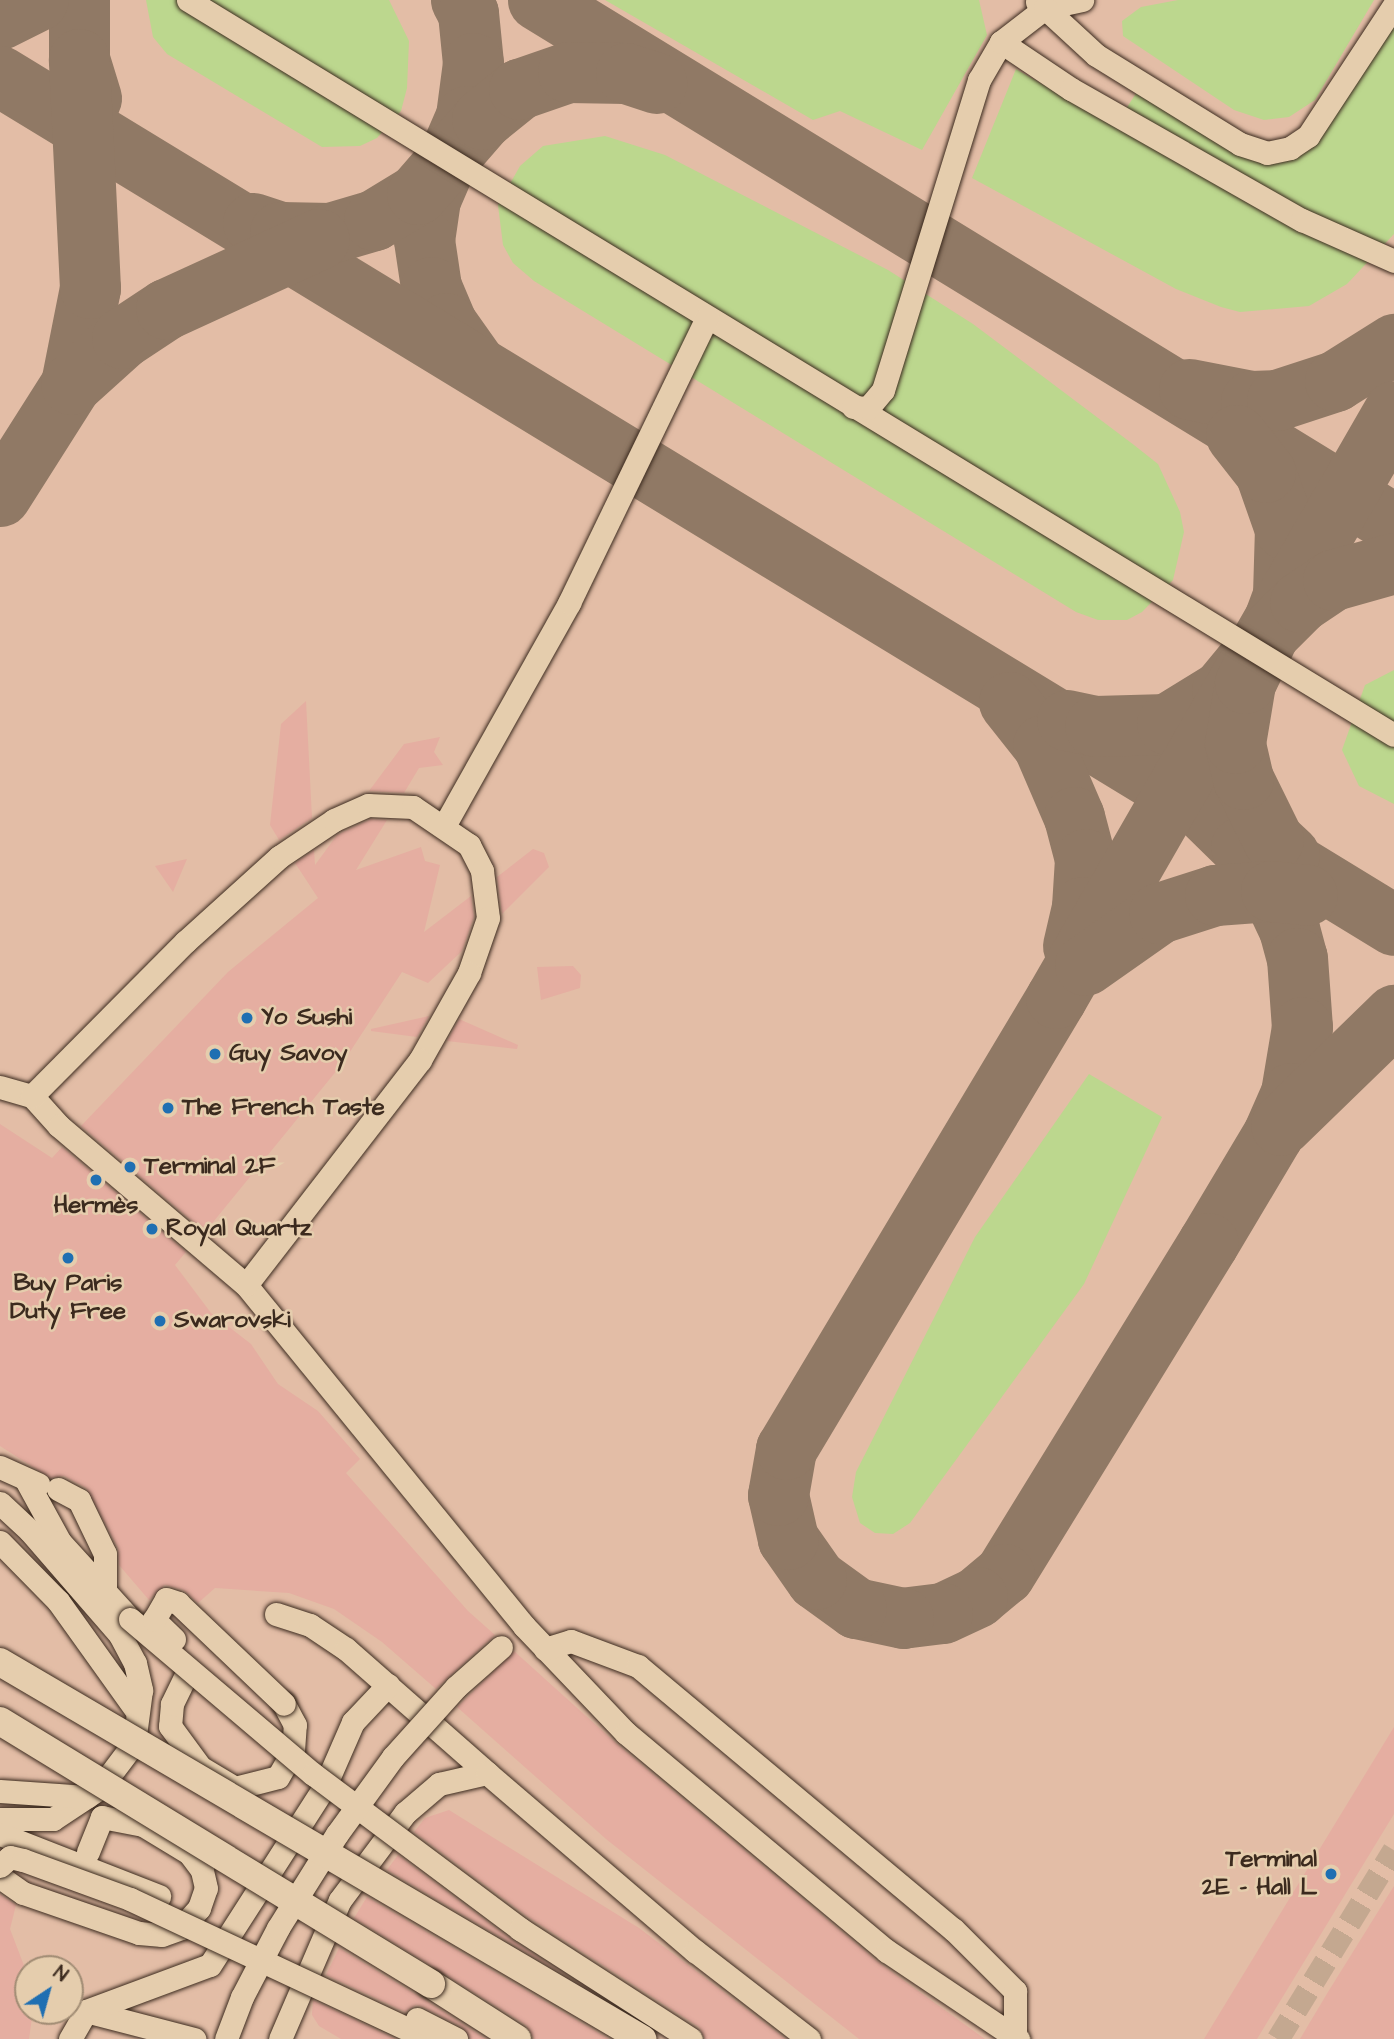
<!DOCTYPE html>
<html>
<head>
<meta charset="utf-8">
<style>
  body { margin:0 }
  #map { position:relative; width:1394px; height:2039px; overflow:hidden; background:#e6c8ac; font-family:"Architects Daughter",sans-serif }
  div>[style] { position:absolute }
  .built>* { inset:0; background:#e3bda6 }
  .green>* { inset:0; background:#bcd78e }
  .taxiway>* { height:61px; margin:-30.5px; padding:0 30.5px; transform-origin:30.5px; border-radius:30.5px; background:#907965 }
  .building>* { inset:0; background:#e5aea1 }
  .minor-tunnel>* { height:23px; margin-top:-11.5px; transform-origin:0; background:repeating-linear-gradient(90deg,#c4a890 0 23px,transparent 0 34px) }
  .roads { filter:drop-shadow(0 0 2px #3b2a1e) drop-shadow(0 0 2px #3b2a1e) }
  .minor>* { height:23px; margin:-11.5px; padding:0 11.5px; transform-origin:11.5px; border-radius:11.5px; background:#e5cdad }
  .major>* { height:28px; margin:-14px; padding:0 14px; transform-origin:14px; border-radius:14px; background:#e5cdad }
  .bridges { filter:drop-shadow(0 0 2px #3b2a1e) drop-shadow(0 0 2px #3b2a1e) }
  .minor-bridge>* { height:23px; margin:-11.5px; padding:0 11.5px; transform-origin:11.5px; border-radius:11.5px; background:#e5cdad }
  .major-bridge>* { height:28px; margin:-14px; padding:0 14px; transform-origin:14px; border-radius:14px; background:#e5cdad }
  .dots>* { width:19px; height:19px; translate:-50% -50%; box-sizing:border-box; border:4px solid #e5cdad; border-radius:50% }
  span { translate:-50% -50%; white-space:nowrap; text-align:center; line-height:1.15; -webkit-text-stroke:5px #e5cdad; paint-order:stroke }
  .poi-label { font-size:24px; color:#3b2a1e; font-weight:700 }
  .left { translate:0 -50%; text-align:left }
  .right { translate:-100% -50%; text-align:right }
  .north { position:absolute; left:14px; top:1955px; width:70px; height:70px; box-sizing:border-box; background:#e5cdad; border:2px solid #a18c74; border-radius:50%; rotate:36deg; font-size:19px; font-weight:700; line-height:28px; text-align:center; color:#3b2a1e }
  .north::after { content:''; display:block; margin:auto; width:24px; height:32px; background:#1f6fb2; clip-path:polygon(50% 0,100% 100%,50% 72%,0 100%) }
</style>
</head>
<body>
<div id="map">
  <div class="built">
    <i style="clip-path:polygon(evenodd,0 0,1394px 0,1394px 2039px,0 2039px,0 0,28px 1969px,70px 1969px,70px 2011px,28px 2011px,28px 1969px)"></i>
  </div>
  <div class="green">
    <i style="clip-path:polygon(146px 0,389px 0,409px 41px,407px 88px,401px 111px,377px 138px,360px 146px,322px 147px,167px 54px,153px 37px)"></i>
    <i style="clip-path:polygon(605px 0,979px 0,987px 35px,922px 150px,840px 111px,813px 120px)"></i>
    <i style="clip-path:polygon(1178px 0,1374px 0,1315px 100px,1289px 117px,1264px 120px,1234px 110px,1123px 36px,1122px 21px,1141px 7px)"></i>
    <i style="clip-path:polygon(1394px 18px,1394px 234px,1347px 284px,1309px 306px,1240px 312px,1221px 307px,1176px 289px,972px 178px,1016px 69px,1115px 126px,1142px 84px,1240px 144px,1290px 148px)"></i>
    <i style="clip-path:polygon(605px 136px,665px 155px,888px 270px,973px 324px,1134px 445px,1158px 464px,1180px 512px,1184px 532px,1173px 580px,1142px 612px,1127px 620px,1098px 620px,1076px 612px,534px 281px,513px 263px,503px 245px,498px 205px,520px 166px,543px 146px)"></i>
    <i style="clip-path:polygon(1394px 670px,1394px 804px,1359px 786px,1342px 750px,1365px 685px)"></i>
    <i style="clip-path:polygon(1089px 1074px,1162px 1117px,1084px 1284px,910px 1523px,893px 1534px,875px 1533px,860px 1523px,852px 1497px,856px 1472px,975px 1237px)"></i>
  </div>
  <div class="taxiway">
    <i style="left:79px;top:0;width:59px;rotate:90deg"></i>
    <i style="left:79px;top:59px;width:41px;rotate:72.9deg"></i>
    <i style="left:461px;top:0;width:15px;rotate:62deg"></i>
    <i style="left:468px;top:13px;width:50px;rotate:84.3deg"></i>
    <i style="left:473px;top:63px;width:53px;rotate:97.5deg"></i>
    <i style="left:466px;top:116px;width:90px;rotate:113.4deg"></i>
    <i style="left:430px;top:199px;width:41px;rotate:98.3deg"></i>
    <i style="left:424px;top:240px;width:48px;rotate:81.5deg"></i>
    <i style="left:431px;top:287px;width:39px;rotate:67deg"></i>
    <i style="left:446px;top:323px;width:47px;rotate:54.6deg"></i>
    <i style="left:538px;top:0;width:1004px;rotate:31.47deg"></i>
    <i style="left:0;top:19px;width:42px;rotate:-26.6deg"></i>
    <i style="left:0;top:76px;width:1632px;rotate:31.34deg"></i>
    <i style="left:253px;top:223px;width:28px;rotate:18deg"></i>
    <i style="left:280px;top:232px;width:50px;rotate:1.1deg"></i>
    <i style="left:330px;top:233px;width:46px;rotate:-16.5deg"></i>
    <i style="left:374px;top:220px;width:50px;rotate:-31.2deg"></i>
    <i style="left:417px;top:194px;width:99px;rotate:-49.1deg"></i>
    <i style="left:482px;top:119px;width:48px;rotate:-39deg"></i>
    <i style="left:519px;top:89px;width:52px;rotate:-19.1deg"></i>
    <i style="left:568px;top:72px;width:58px;rotate:1deg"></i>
    <i style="left:626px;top:73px;width:32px;rotate:18deg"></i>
    <i style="left:71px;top:384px;width:98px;rotate:-78.8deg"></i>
    <i style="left:90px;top:288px;width:229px;rotate:-92.8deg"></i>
    <i style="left:1189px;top:389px;width:63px;rotate:11deg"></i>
    <i style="left:1251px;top:401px;width:26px;rotate:-2deg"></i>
    <i style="left:1277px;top:400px;width:61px;rotate:-18.1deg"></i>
    <i style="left:1335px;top:381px;width:70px;rotate:-32.1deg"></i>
    <i style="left:0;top:496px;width:133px;rotate:-57.6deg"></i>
    <i style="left:71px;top:384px;width:69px;rotate:-42deg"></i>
    <i style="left:122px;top:338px;width:53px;rotate:-33.4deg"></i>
    <i style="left:166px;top:309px;width:168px;rotate:-24.6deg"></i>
    <i style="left:1009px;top:702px;width:55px;rotate:51.7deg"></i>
    <i style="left:1043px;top:745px;width:78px;rotate:66.7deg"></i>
    <i style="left:1074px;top:817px;width:43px;rotate:75.3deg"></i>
    <i style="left:1085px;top:859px;width:48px;rotate:93.6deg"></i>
    <i style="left:1082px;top:907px;width:40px;rotate:103deg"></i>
    <i style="left:1067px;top:720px;width:29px;rotate:12deg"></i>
    <i style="left:1095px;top:726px;width:72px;rotate:-1.6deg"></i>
    <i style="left:1167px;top:724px;width:65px;rotate:-31.7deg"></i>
    <i style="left:1222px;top:690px;width:74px;rotate:-50.5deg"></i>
    <i style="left:1269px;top:633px;width:40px;rotate:-69.8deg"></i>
    <i style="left:1283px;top:595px;width:66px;rotate:-88.3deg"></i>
    <i style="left:1285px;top:529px;width:60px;rotate:-109.3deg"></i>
    <i style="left:1265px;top:472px;width:47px;rotate:-128.1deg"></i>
    <i style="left:1201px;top:808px;width:56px;rotate:44.3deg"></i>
    <i style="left:1241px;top:847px;width:53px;rotate:55.7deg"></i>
    <i style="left:1271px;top:891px;width:42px;rotate:64.7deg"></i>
    <i style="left:1289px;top:929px;width:30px;rotate:75deg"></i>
    <i style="left:1297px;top:958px;width:69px;rotate:85.9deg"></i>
    <i style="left:1302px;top:1027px;width:67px;rotate:99.5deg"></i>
    <i style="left:1291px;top:1093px;width:45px;rotate:113.7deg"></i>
    <i style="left:1273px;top:1134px;width:127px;rotate:120.8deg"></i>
    <i style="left:1208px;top:1243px;width:389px;rotate:121.6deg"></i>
    <i style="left:1004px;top:1574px;width:35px;rotate:140deg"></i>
    <i style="left:977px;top:1597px;width:38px;rotate:155deg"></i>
    <i style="left:942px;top:1613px;width:39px;rotate:173deg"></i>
    <i style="left:903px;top:1618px;width:48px;rotate:-168deg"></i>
    <i style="left:856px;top:1608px;width:49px;rotate:-144.1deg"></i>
    <i style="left:816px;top:1579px;width:49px;rotate:-125deg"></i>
    <i style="left:788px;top:1539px;width:45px;rotate:-102.8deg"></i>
    <i style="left:778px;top:1495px;width:47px;rotate:-80.1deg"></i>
    <i style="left:786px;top:1449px;width:526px;rotate:-59.09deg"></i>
    <i style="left:1056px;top:998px;width:677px;rotate:-60.07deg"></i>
    <i style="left:1289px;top:855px;width:22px;rotate:-137deg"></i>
    <i style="left:1273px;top:840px;width:68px;rotate:-116.2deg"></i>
    <i style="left:1243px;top:779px;width:37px;rotate:-103deg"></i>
    <i style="left:1235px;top:743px;width:61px;rotate:-80.5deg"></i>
    <i style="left:1245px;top:683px;width:55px;rotate:-64.4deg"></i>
    <i style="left:1269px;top:633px;width:44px;rotate:-45deg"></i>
    <i style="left:1300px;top:602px;width:40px;rotate:-34deg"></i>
    <i style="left:1333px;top:580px;width:63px;rotate:-15.6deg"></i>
    <i style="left:1085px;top:965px;width:90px;rotate:-35.1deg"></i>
    <i style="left:1159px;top:913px;width:59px;rotate:-17.8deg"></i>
    <i style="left:1215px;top:895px;width:56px;rotate:-4.1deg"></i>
    <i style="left:1271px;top:891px;width:36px;rotate:6deg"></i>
    <i style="left:1281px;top:1125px;width:158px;rotate:-44.2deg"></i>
  </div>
  <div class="building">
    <i style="clip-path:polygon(306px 701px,312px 818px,279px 840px,270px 825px,281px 724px)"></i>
    <i style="clip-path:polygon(440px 737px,434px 752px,443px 765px,419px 768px,404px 793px,369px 791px,404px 744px)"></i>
    <i style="clip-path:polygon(371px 819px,387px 820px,356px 870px,421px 847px,425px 861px,440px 865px,424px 932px,471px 896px,474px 917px,462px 951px,428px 983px,402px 972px,342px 1064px,205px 1232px,81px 1126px,228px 972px,318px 898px,295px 863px,314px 850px,315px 865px,337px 835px)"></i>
    <i style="clip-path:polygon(533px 849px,544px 853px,549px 867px,502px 914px,497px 877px)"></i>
    <i style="clip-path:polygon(187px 859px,173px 892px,155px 866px)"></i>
    <i style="clip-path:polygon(573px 966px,581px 975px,580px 988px,541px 1000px,537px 967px)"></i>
    <i style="clip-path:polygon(429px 1016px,417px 1037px,371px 1031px,371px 1029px)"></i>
    <i style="clip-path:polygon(459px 1019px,518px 1045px,517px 1049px,447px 1041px)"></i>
    <i style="clip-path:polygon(0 1124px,52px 1158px,62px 1147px,186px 1252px,175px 1265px,211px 1313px,251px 1344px,278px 1384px,318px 1411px,360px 1459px,346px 1473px,468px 1611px,495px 1635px,436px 1689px,382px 1642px,334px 1609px,289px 1593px,215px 1588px,198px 1603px,183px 1590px,165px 1585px,149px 1600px,119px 1565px,118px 1548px,86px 1488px,64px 1476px,50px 1478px,0 1446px)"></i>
    <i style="clip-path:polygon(514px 1651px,617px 1744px,878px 1962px,985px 2039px,859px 2039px,606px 1839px,457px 1707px)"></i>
    <i style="clip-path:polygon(1394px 1727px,1394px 1814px,1257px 2039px,1204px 2039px)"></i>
    <i style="clip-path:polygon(449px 1810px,639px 1928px,786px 2039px,705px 2039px,699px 2027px,528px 1917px,414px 1832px,425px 1818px)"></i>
    <i style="clip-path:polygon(398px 1855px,512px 1940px,563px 1974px,387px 1870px)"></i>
    <i style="clip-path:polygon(1394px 1886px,1394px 2039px,1300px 2039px,1328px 1992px)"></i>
    <i style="clip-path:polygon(0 1894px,16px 1905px,10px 1929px,28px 1976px,28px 2011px,33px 2011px,29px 2039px,0 2039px)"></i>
    <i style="clip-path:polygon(367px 1897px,609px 2039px,534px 2039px,526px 2025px,354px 1918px)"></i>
    <i style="clip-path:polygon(339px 1948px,422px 1998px,486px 2039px,470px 2039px,462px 2027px,423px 2007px,416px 2005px,405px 2012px,326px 1975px)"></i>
    <i style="clip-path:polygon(313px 2000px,396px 2039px,341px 2039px,319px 2026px,312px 2015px)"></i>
  </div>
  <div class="minor-tunnel">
    <i style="left:1278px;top:2039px;width:222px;rotate:-58.5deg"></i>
  </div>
  <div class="roads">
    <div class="minor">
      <i style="left:188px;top:0;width:1412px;rotate:31.36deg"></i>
      <i style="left:1037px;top:2px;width:10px;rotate:37deg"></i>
      <i style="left:1045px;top:8px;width:38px;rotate:-12deg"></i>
      <i style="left:1001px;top:42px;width:84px;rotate:33.9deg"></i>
      <i style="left:1071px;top:89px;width:266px;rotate:29.6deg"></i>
      <i style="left:1302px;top:220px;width:101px;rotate:24deg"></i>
      <i style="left:853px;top:407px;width:15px;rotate:4deg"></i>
      <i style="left:868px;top:408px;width:23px;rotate:-50deg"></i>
      <i style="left:883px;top:390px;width:325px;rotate:-72.8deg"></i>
      <i style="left:979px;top:80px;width:44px;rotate:-59.9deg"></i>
      <i style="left:1001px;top:42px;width:56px;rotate:-37.7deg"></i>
      <i style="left:1045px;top:8px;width:69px;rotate:42.7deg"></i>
      <i style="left:1096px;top:55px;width:169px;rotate:31.7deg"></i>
      <i style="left:1240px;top:144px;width:28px;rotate:18deg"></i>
      <i style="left:1267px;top:153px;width:24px;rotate:-12deg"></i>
      <i style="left:1290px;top:148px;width:22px;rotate:-34deg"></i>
      <i style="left:1308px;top:136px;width:157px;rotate:-56.7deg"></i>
      <i style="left:444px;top:826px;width:256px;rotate:-60.7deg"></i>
      <i style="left:569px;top:603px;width:317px;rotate:-64.2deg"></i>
      <i style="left:0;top:1087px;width:33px;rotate:16deg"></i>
      <i style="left:32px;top:1096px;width:40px;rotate:48deg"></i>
      <i style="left:59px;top:1126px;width:245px;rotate:40.4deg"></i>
      <i style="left:246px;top:1285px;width:440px;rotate:50.8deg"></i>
      <i style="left:524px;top:1626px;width:148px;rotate:46.4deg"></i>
      <i style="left:626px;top:1733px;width:340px;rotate:39.9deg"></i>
      <i style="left:887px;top:1951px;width:158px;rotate:33.9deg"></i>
      <i style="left:32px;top:1096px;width:217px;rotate:-45.2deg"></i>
      <i style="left:185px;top:942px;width:127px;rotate:-42.1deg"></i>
      <i style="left:279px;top:857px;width:66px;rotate:-33.9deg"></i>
      <i style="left:334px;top:820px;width:37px;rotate:-24deg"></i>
      <i style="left:368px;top:805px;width:45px;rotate:2.5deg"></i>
      <i style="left:413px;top:807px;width:68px;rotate:34.2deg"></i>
      <i style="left:469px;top:845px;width:29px;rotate:63deg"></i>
      <i style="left:482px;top:871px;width:47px;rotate:82.7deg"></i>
      <i style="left:488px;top:918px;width:58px;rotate:109.1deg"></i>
      <i style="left:469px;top:973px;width:100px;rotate:119.4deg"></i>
      <i style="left:420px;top:1060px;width:284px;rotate:127.7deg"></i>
      <i style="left:0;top:1467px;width:42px;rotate:24.1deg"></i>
      <i style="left:26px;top:1480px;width:71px;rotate:61.3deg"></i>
      <i style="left:60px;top:1542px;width:104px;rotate:47.7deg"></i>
      <i style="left:58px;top:1489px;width:24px;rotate:28deg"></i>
      <i style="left:79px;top:1500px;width:60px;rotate:64.3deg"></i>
      <i style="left:105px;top:1554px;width:33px;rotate:90deg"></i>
      <i style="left:0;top:1503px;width:41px;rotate:43deg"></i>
      <i style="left:30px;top:1531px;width:138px;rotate:49.1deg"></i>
      <i style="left:120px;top:1635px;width:32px;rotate:62deg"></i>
      <i style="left:135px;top:1663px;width:28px;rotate:77deg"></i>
      <i style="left:141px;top:1690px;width:53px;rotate:97.5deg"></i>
      <i style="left:134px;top:1743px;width:56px;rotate:127.1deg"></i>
      <i style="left:100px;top:1788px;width:56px;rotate:146.6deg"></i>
      <i style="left:53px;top:1819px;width:53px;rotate:180deg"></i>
      <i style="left:0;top:1542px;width:83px;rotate:45.5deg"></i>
      <i style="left:58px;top:1601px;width:134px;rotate:54.4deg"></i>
      <i style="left:276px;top:1614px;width:36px;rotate:18deg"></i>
      <i style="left:310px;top:1625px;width:43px;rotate:33.7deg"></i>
      <i style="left:346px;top:1649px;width:188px;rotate:41.3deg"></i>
      <i style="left:545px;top:1649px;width:27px;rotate:-17deg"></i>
      <i style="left:571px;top:1641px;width:72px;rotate:20.5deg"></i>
      <i style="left:638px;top:1666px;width:410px;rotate:39.9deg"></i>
      <i style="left:953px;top:1929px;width:88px;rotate:45deg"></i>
      <i style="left:1015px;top:1991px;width:46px;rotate:90deg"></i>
      <i style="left:185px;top:1677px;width:30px;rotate:116deg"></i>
      <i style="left:172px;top:1704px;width:22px;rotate:95deg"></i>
      <i style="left:170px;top:1726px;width:51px;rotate:53.8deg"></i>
      <i style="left:200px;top:1767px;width:41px;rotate:31deg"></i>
      <i style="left:235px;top:1788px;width:44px;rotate:-14.3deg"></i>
      <i style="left:278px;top:1777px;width:30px;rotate:-60deg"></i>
      <i style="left:293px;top:1751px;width:26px;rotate:-86deg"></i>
      <i style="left:295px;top:1725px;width:24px;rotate:-118deg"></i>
      <i style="left:0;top:1791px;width:87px;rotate:3.9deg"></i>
      <i style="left:0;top:1834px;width:171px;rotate:21.3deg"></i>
      <i style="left:0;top:1877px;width:28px;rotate:35deg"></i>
      <i style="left:23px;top:1893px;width:123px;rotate:19deg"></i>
      <i style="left:139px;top:1933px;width:23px;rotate:5deg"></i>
      <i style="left:162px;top:1935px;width:20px;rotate:-20deg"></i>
      <i style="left:181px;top:1928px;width:27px;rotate:-48deg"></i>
      <i style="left:199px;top:1908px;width:21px;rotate:-71deg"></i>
      <i style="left:206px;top:1888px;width:18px;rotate:-103deg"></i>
      <i style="left:202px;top:1870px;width:21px;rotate:-127deg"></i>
      <i style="left:189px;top:1853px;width:54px;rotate:-148.7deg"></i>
      <i style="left:143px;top:1825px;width:42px;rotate:-169deg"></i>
      <i style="left:102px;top:1817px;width:38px;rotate:112deg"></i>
      <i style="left:86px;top:2011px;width:112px;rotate:14.5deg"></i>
      <i style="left:70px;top:2039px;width:32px;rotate:-60deg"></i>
      <i style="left:86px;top:2011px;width:132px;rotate:-20.4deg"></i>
      <i style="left:210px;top:1965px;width:213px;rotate:-57.3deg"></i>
      <i style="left:325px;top:1786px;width:70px;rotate:-66.4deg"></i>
      <i style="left:353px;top:1722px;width:51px;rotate:-46.6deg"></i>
      <i style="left:280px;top:2039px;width:151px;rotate:-66.7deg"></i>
      <i style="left:340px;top:1900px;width:109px;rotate:-53.2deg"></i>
      <i style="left:405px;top:1813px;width:45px;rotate:-40.5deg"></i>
      <i style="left:439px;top:1784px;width:49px;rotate:-12.9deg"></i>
      <i style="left:487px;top:1773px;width:274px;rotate:40.6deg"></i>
      <i style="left:695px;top:1951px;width:144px;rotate:37.7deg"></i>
    </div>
    <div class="major">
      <i style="left:431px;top:1984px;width:102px;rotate:32.6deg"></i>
    </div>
  </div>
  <div class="bridges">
    <div class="minor-bridge">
      <i style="left:130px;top:1619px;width:240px;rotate:40.3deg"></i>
      <i style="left:313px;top:1774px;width:259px;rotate:36.8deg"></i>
      <i style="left:520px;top:1929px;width:203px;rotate:32.8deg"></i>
      <i style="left:174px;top:1639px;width:28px;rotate:-136deg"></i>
      <i style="left:154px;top:1620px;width:24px;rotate:-60deg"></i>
      <i style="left:166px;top:1599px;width:13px;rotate:18deg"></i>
      <i style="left:178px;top:1603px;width:146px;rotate:43.6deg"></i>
      <i style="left:0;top:1866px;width:13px;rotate:-42deg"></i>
      <i style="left:10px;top:1857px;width:13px;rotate:13deg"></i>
      <i style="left:23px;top:1860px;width:114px;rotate:20deg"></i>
      <i style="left:130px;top:1899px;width:330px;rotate:25.1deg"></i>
      <i style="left:417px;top:2019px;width:44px;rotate:27.1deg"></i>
      <i style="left:226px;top:2039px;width:45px;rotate:-69.1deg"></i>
      <i style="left:242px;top:1997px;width:78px;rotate:-62.4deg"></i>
      <i style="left:278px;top:1928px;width:111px;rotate:-57.9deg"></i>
      <i style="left:337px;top:1834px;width:95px;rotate:-54deg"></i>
      <i style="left:393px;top:1757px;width:94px;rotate:-48deg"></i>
      <i style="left:456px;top:1687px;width:60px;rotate:-41.6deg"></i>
    </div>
    <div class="major-bridge">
      <i style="left:0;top:1662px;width:745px;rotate:30.42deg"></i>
      <i style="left:0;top:1721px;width:505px;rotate:31.39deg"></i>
    </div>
  </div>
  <div class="dots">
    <i style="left:247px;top:1018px;background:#1f6fb2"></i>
    <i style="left:215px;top:1054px;background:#1f6fb2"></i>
    <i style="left:168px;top:1108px;background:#1f6fb2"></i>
    <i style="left:130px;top:1167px;background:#1f6fb2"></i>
    <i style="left:96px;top:1180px;background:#1f6fb2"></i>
    <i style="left:152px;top:1229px;background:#1f6fb2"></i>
    <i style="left:68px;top:1258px;background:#1f6fb2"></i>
    <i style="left:160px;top:1321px;background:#1f6fb2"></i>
    <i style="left:1331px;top:1874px;background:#1f6fb2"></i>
  </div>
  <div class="poi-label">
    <span class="left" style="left:261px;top:1018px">Yo Sushi</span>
    <span class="left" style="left:229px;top:1054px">Guy Savoy</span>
    <span class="left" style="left:182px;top:1108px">The French Taste</span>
    <span class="left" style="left:144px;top:1167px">Terminal 2F</span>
    <span style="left:96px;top:1206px">Hermès</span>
    <span class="left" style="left:166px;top:1229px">Royal Quartz</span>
    <span style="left:68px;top:1298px">Buy Paris<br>Duty Free</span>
    <span class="left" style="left:174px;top:1321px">Swarovski</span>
    <span class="right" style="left:1317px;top:1874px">Terminal<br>2E - Hall L</span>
  </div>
  <div class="north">N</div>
</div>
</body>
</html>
